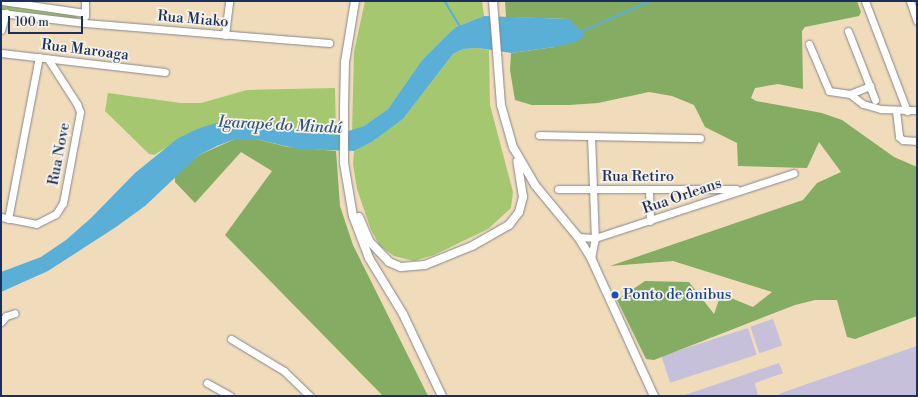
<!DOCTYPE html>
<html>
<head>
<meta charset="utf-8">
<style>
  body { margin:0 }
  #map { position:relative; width:918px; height:397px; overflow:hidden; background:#f0dcbb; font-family:"Libre Bodoni",serif }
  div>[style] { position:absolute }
  .industrial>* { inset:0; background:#c6c0da; transform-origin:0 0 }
  .green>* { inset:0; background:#a5c76f; transform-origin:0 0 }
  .forest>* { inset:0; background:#84ac62 }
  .water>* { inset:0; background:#5aafd6 }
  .stream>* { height:1.5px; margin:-0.75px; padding:0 0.75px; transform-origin:0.75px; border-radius:0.75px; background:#5aafd6 }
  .roads { filter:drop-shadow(0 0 1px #86868c) drop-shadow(0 0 1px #86868c) }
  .minor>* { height:7px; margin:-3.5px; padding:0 3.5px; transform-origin:3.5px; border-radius:3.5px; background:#fff }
  .major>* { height:8px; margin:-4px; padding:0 4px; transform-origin:4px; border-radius:4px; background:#fff }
  .dots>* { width:11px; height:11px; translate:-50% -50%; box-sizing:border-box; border:2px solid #f7f3e8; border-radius:50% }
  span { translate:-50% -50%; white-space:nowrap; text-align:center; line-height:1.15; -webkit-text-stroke:3.5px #f7f3e8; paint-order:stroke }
  .street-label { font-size:15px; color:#1b2f5e }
  .transit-label { font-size:15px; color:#164399 }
  .left { translate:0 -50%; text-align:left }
  .water-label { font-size:16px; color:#2e5582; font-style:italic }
  .frame { position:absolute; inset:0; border:2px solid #1b2f5e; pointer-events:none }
  .scale { position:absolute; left:8px; top:16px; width:75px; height:18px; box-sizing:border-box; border:2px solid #1b2f5e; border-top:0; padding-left:5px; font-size:12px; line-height:14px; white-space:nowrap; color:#1b2f5e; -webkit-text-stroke:3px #f7f3e8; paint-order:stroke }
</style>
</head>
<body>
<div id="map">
  <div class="industrial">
    <i style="left:773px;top:319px;width:28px;height:24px;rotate:71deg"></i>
    <i style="left:748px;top:328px;width:28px;height:91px;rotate:72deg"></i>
    <i style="clip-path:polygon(917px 346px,917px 396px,776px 396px,784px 392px)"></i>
    <i style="clip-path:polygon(779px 363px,783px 373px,755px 383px,758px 396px,682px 396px)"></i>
  </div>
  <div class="green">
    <i style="clip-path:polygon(365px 1px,482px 1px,484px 16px,456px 27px,449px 33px,422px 60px,388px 109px,364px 126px,352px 131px,354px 52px)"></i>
    <i style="left:1px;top:5px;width:77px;height:6px;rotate:6deg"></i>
    <i style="clip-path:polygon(479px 48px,489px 50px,490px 105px,513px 192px,511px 208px,488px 229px,434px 255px,414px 261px,394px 256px,380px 246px,371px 230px,357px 189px,353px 164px,354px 151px,372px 142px,403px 119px,453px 54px,463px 49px)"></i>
    <i style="clip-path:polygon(335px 88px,336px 135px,230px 122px,197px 129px,154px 155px,149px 154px,105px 111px,108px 93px,181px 103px,201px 103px,247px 90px)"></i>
  </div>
  <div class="forest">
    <i style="clip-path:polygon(505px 1px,857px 1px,861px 12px,859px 16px,805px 27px,802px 31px,803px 89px,778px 84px,755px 88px,751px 98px,756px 101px,822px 113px,842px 120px,894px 157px,917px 167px,917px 316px,855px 339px,847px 337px,837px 300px,815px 300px,795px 305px,654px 360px,646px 359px,617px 300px,645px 281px,689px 282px,714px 314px,721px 294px,753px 307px,772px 292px,673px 261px,610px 266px,803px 200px,817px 183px,841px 172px,819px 142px,807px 168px,738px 166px,737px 143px,705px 127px,694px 105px,672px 96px,649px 92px,598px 103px,569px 105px,532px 105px,515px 100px,510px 70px,511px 53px,555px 47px,569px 19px,506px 17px)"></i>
    <i style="clip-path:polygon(235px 139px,256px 139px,288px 147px,336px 151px,340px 206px,353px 245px,428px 396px,383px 396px,225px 235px,272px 171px,241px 152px,195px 203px,175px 182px,175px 176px,199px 155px)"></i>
  </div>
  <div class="water">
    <i style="clip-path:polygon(484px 16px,569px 19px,585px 35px,576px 42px,555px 47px,511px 53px,478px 48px,463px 49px,453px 54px,403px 119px,372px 142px,354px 151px,298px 149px,256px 139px,235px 139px,217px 146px,199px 155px,145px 206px,116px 227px,48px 271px,1px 292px,1px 272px,41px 257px,66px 240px,91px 218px,135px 173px,177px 139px,197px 129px,216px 123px,240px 122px,336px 135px,364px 126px,388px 109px,422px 60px,449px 33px,456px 27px)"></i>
  </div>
  <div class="stream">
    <i style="left:445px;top:1px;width:29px;rotate:59deg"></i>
    <i style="left:581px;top:32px;width:76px;rotate:-24.2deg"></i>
  </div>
  <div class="roads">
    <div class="minor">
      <i style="left:2px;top:1px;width:84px;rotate:8.2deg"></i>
      <i style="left:85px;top:1px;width:15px;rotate:90deg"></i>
      <i style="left:865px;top:1px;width:118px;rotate:69.1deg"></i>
      <i style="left:910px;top:1px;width:21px;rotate:71deg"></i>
      <i style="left:1px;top:13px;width:85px;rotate:6.8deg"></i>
      <i style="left:85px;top:23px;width:245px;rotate:4.7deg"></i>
      <i style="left:1px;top:30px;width:18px;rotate:-74deg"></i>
      <i style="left:848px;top:31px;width:74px;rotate:68.6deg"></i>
      <i style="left:225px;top:35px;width:34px;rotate:-83deg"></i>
      <i style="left:809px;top:44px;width:51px;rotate:66.9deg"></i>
      <i style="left:829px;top:91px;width:21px;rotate:8deg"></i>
      <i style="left:850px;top:94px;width:22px;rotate:-22deg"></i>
      <i style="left:1px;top:53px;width:165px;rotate:6.6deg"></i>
      <i style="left:850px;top:94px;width:16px;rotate:38deg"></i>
      <i style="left:863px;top:104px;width:19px;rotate:16deg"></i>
      <i style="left:881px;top:109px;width:36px;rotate:2deg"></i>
      <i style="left:896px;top:111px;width:26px;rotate:83deg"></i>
      <i style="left:899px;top:137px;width:5px;rotate:37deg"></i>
      <i style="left:903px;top:140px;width:14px;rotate:4deg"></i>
      <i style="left:539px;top:135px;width:161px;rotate:1.1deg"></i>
      <i style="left:591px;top:136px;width:102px;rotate:87.8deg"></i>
      <i style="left:595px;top:238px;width:20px;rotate:101deg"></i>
      <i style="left:558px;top:189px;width:178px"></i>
      <i style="left:649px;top:190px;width:31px;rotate:88deg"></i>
      <i style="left:1px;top:217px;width:36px;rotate:11deg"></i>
      <i style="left:36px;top:224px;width:22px;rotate:-27deg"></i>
      <i style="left:56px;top:214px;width:13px;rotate:-58deg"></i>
      <i style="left:63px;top:203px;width:93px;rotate:-79.4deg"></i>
      <i style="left:80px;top:112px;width:9px;rotate:-111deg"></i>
      <i style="left:77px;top:104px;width:54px;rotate:-122.8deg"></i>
      <i style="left:8px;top:219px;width:165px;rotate:-79.2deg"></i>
      <i style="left:578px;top:237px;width:17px;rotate:3deg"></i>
      <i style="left:595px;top:238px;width:209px;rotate:-18.1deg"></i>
      <i style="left:1px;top:322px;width:8px;rotate:-50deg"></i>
      <i style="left:6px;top:316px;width:9px;rotate:-18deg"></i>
      <i style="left:231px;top:339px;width:62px;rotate:31.1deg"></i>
      <i style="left:284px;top:371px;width:36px;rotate:44deg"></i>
      <i style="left:207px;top:383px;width:26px;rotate:29deg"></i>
    </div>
    <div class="major">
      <i style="left:355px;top:1px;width:62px;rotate:99.3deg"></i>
      <i style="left:345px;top:62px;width:44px;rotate:91.3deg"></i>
      <i style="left:344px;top:106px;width:57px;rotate:90deg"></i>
      <i style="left:344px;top:163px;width:54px;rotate:80.4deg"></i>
      <i style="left:353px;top:216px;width:45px;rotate:69.1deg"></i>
      <i style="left:369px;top:258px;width:66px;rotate:58.7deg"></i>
      <i style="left:403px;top:314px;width:91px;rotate:64.6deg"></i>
      <i style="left:493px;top:1px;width:104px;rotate:85.6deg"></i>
      <i style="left:501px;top:105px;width:44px;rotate:74.1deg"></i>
      <i style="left:513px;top:147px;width:44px;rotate:59.9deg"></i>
      <i style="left:535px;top:185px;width:67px;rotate:50.4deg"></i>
      <i style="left:578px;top:237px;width:25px;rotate:58deg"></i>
      <i style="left:591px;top:258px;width:152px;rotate:65.5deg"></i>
      <i style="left:359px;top:217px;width:26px;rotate:67deg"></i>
      <i style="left:369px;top:241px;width:29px;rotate:46deg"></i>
      <i style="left:389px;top:262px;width:13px;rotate:23deg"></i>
      <i style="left:401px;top:267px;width:24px;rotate:-5deg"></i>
      <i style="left:425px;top:265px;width:51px;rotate:-22deg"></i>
      <i style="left:472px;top:246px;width:43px;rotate:-29.6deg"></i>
      <i style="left:509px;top:225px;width:16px;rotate:-52deg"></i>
      <i style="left:519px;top:212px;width:16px;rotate:-75deg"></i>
      <i style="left:523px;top:197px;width:36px;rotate:-99deg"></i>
    </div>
  </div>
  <div class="dots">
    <i style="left:615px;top:295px;background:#1a4fb4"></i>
  </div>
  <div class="street-label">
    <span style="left:193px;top:19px;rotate:5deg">Rua Miako</span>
    <span style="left:85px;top:50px;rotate:7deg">Rua Maroaga</span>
    <span style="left:59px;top:154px;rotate:-79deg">Rua Nove</span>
    <span style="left:638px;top:177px">Rua Retiro</span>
    <span style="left:682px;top:196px;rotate:-19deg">Rua Orleans</span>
  </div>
  <div class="transit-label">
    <span class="left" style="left:623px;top:295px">Ponto de ônibus</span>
  </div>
  <div class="water-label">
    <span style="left:280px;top:125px;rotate:3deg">Igarapé do Mindú</span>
  </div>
  <div class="frame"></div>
  <div class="scale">100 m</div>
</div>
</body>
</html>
